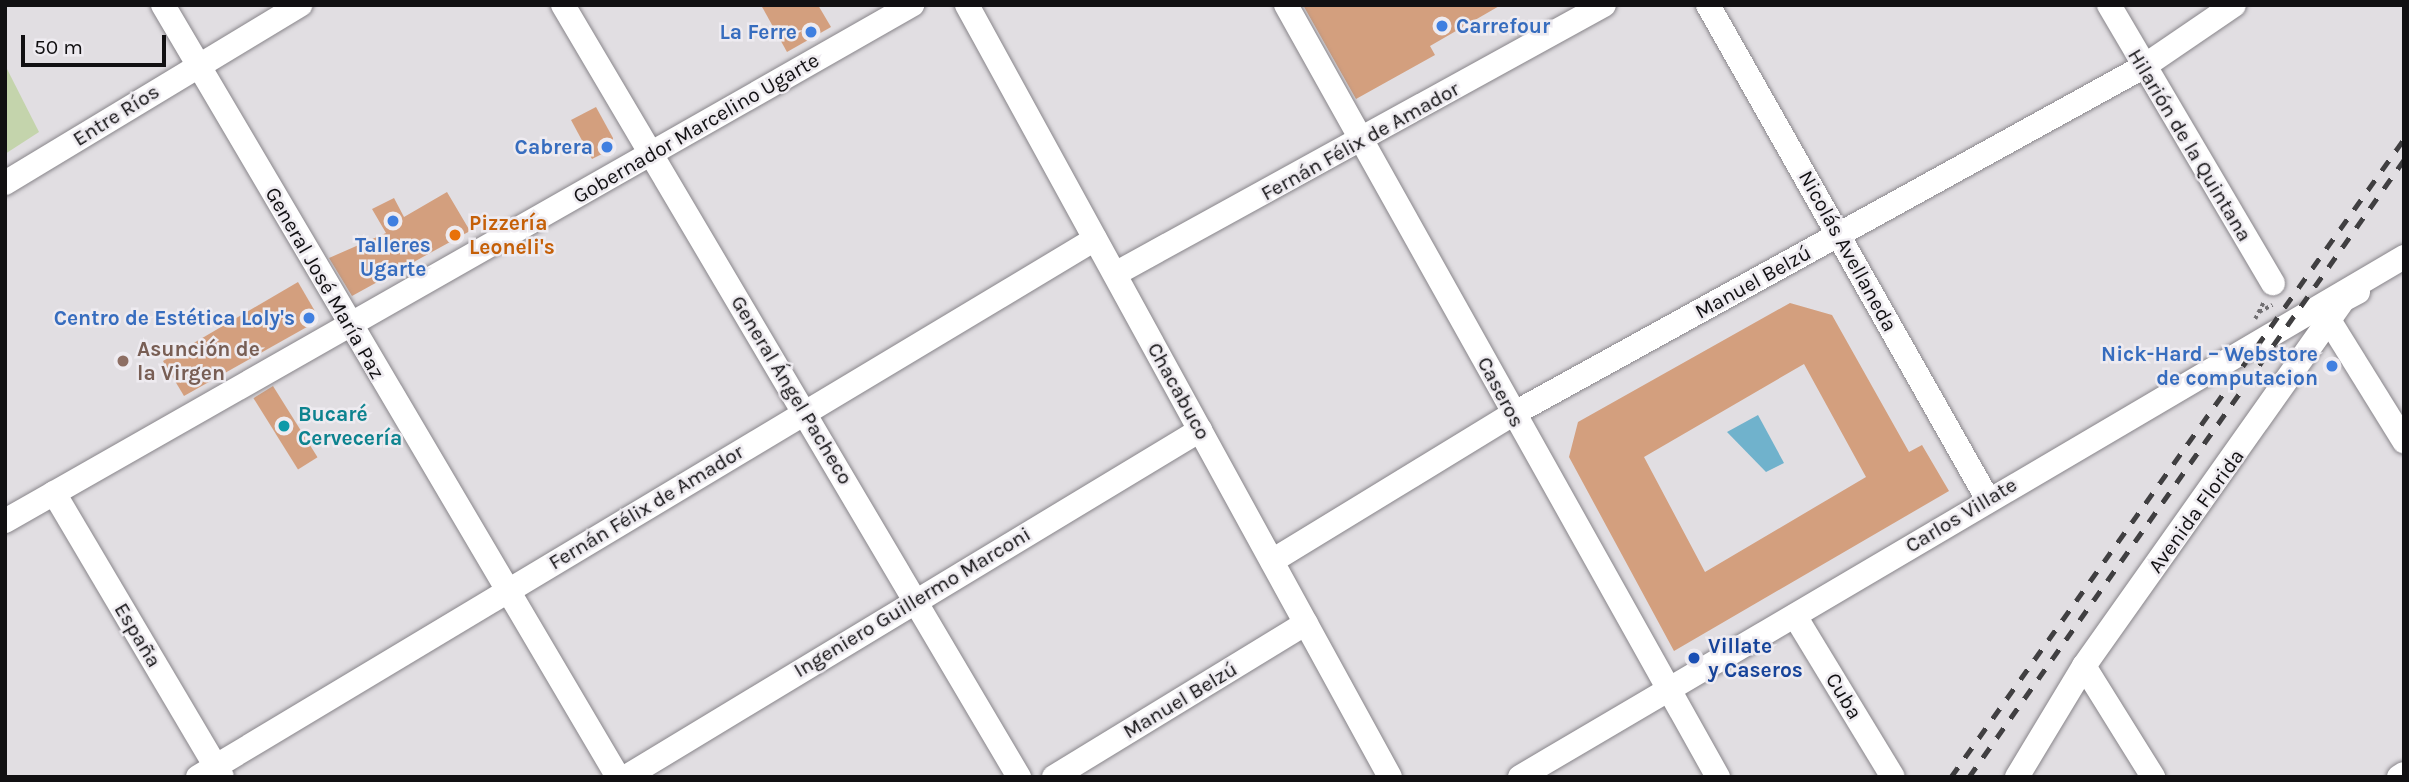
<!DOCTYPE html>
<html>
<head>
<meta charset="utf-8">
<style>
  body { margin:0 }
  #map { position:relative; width:2409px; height:782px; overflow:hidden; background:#e1dee2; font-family:Karla,sans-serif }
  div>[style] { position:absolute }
  .green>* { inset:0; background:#c4d4ac }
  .water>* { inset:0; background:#70b2cc }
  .building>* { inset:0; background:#d39f7e; transform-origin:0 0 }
  .path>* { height:3.5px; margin-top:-1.75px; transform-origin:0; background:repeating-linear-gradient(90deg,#716f72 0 3.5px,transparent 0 7px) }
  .roads { filter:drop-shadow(0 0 2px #88858a) drop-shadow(0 0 2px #88858a) }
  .minor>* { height:24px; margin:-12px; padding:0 12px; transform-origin:12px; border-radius:12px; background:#fff }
  .rail>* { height:5px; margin-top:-2.5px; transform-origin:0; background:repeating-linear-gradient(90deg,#403f41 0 12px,transparent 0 24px) }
  .dots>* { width:19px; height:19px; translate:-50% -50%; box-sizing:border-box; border:4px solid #eeebf0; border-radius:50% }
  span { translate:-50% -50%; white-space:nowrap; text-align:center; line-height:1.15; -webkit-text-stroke:5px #eeebf0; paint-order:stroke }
  .shop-label { font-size:21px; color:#366cbe; font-weight:700 }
  .left { translate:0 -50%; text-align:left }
  .right { translate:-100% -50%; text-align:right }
  .street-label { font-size:21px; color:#111012 }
  .food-label { font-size:21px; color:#c56008; font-weight:700 }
  .education-label { font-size:21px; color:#785e54; font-weight:700 }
  .culture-label { font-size:21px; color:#0d838f; font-weight:700 }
  .transit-label { font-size:21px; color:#164399; font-weight:700 }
  .frame { position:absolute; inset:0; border:7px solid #111012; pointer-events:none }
  .scale { position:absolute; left:21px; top:35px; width:145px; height:32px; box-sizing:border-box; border:4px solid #111012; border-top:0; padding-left:9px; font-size:21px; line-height:24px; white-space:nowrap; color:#111012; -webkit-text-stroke:5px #eeebf0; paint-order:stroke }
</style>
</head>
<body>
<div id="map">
  <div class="green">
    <i style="clip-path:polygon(5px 65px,39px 132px,5px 154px)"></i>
  </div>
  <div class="water">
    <i style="clip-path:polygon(1758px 415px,1784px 463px,1766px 472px,1727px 432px)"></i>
  </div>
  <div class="building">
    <i style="clip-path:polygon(761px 5px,818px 5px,831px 27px,787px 52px)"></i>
    <i style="clip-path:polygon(1303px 5px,1501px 5px,1430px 46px,1435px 55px,1356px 99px)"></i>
    <i style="clip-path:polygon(596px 107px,613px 138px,612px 149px,592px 159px,571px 120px)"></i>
    <i style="clip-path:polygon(447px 192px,470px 231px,352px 296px,329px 258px,386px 233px,372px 209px,394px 198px,404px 217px)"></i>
    <i style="clip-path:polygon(298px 282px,316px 313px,314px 323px,184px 396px,163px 361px)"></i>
    <i style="clip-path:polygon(evenodd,1790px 303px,1832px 315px,1909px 452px,1922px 445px,1949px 491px,1674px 651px,1569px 457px,1578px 422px,1790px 303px,1804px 364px,1866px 477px,1705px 572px,1644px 457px,1804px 364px)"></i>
    <i style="left:273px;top:386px;width:84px;height:23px;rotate:58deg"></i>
  </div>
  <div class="path">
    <i style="left:2259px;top:312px;width:15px;rotate:-28deg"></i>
    <i style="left:2255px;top:319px;width:20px;rotate:-63deg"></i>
  </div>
  <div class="roads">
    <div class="minor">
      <i style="left:163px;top:5px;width:896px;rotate:59.49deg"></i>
      <i style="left:563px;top:5px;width:897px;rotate:59.43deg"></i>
      <i style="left:967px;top:5px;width:880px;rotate:61.28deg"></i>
      <i style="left:1286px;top:5px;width:885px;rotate:60.77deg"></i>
      <i style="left:1708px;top:5px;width:566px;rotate:60.49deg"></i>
      <i style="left:2109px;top:5px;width:323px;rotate:59.5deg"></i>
      <i style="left:5px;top:183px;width:345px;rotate:-31.1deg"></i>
      <i style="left:1115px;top:274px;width:558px;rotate:-28.82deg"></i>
      <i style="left:2332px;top:325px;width:137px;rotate:58.2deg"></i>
      <i style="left:54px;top:493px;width:330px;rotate:59.4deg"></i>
      <i style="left:5px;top:521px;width:1044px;rotate:-29.64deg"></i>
      <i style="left:1272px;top:561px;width:282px;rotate:-31.4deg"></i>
      <i style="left:1513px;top:414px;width:719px;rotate:-28.85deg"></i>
      <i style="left:2143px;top:67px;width:110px;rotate:-34.3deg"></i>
      <i style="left:1795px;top:616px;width:188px;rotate:58.7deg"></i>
      <i style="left:2084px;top:666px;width:131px;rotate:58.1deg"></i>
      <i style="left:198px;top:777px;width:1046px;rotate:-30.95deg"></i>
      <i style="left:626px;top:777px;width:671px;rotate:-31.15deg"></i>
      <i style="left:1054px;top:777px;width:295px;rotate:-31.4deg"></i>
      <i style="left:1520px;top:777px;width:1026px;rotate:-30.47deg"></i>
      <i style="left:2017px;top:777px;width:130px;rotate:-58.9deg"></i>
      <i style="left:2084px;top:666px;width:448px;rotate:-54.7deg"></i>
      <i style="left:2343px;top:300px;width:17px;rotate:-28deg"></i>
      <i style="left:2399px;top:777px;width:6px;rotate:-31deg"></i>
    </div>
  </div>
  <div class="rail">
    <i style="left:1951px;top:777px;width:782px;rotate:-54.62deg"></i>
    <i style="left:1969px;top:777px;width:755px;rotate:-54.82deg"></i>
  </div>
  <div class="dots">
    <i style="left:1442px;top:26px;background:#3f7fe0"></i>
    <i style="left:811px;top:32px;background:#3f7fe0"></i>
    <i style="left:607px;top:147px;background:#3f7fe0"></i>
    <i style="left:393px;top:221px;background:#3f7fe0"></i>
    <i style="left:455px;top:235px;background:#e8710a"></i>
    <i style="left:309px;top:318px;background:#3f7fe0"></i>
    <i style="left:123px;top:361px;background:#8d6e63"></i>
    <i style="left:2332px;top:366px;background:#3f7fe0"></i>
    <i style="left:284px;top:426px;background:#0f9aa8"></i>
    <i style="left:1694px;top:658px;background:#1a4fb4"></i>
  </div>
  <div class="shop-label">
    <span class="left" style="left:1456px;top:26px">Carrefour</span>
    <span class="right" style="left:797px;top:32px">La Ferre</span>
    <span class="right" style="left:593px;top:147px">Cabrera</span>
    <span style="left:393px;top:257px">Talleres<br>Ugarte</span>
    <span class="right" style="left:295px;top:318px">Centro de Estética Loly's</span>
    <span class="right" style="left:2318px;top:366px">Nick-Hard – Webstore<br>de computacion</span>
  </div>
  <div class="street-label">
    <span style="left:116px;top:115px;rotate:-32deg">Entre Ríos</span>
    <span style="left:696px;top:128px;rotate:-30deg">Gobernador Marcelino Ugarte</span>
    <span style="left:1360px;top:141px;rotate:-29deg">Fernán Félix de Amador</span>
    <span style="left:2190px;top:145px;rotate:59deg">Hilarión de la Quintana</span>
    <span style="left:1848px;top:251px;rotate:61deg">Nicolás Avellaneda</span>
    <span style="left:1753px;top:282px;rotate:-29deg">Manuel Belzú</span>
    <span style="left:325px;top:283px;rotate:60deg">General José María Paz</span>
    <span style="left:792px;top:390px;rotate:59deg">General Ángel Pacheco</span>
    <span style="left:1179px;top:391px;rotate:61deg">Chacabuco</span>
    <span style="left:1501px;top:392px;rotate:62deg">Caseros</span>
    <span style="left:646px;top:507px;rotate:-31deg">Fernán Félix de Amador</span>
    <span style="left:2196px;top:511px;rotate:-54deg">Avenida Florida</span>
    <span style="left:1961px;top:515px;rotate:-31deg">Carlos Villate</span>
    <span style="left:912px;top:602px;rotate:-31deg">Ingeniero Guillermo Marconi</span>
    <span style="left:138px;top:635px;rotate:59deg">España</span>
    <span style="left:1844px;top:696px;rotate:59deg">Cuba</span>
    <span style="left:1180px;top:700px;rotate:-31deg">Manuel Belzú</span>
  </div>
  <div class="food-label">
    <span class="left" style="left:469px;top:235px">Pizzería<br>Leoneli's</span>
  </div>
  <div class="education-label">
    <span class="left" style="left:137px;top:361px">Asunción de<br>la Virgen</span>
  </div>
  <div class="culture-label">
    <span class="left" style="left:298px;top:426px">Bucaré<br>Cervecería</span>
  </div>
  <div class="transit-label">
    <span class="left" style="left:1708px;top:658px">Villate<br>y Caseros</span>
  </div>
  <div class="frame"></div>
  <div class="scale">50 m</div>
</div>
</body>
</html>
